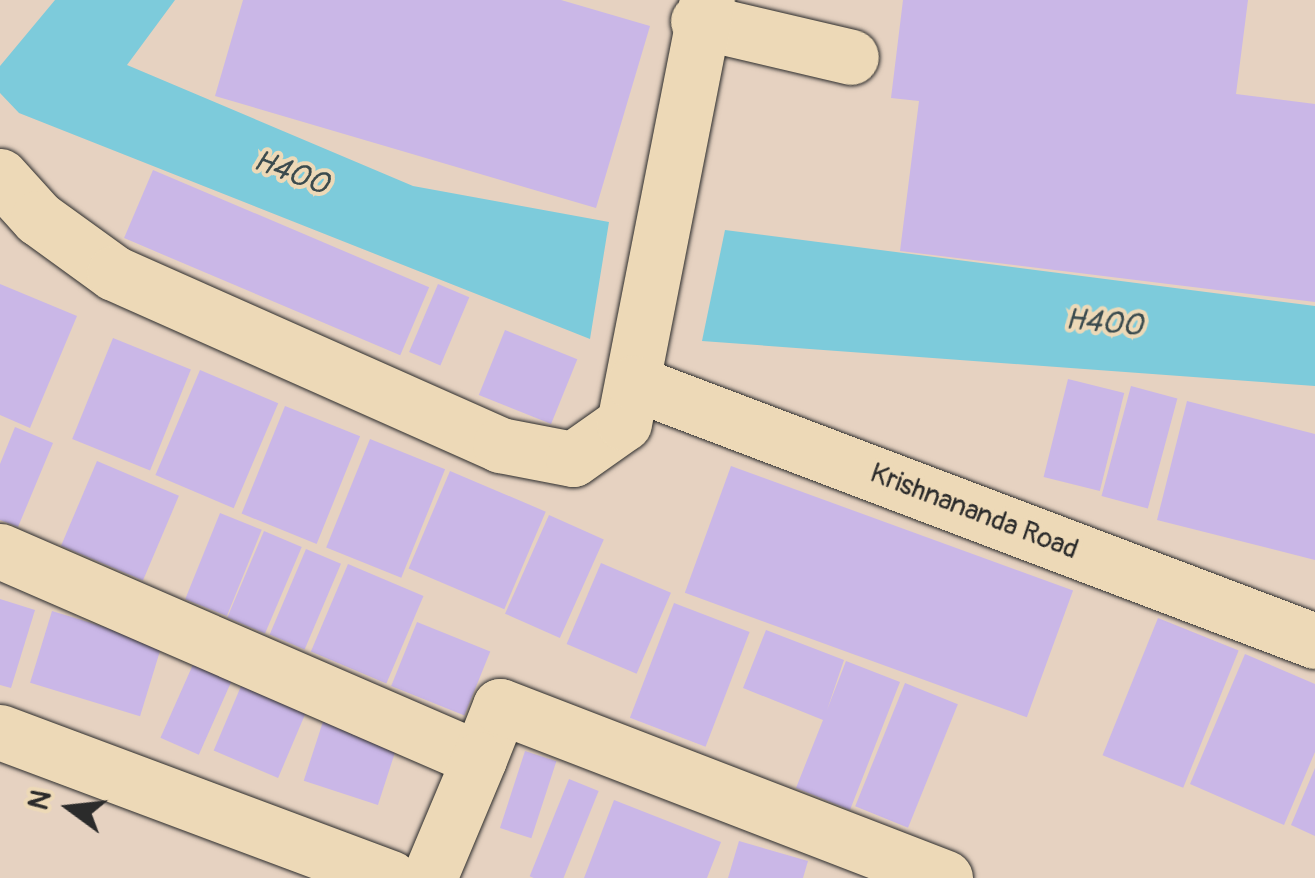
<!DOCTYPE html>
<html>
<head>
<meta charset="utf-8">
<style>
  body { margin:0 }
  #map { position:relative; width:1315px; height:878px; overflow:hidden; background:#e6d2c1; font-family:Pangolin,sans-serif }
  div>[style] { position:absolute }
  .water>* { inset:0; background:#7dcbdb }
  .building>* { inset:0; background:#cab7e7; transform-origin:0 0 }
  .roads { filter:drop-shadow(0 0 2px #2b2b2b) drop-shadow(0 0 2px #2b2b2b) }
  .minor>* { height:55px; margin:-27.5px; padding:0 27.5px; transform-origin:27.5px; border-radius:27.5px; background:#edd9b7 }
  span { translate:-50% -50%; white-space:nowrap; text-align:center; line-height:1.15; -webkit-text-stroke:8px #edd9b7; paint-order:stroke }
  .street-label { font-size:28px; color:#2b2b2b }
  .water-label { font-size:30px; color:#3b4b4e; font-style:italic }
  .north { position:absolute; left:20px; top:758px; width:100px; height:100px; -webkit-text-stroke:8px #edd9b7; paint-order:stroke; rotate:285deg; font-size:28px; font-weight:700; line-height:40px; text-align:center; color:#2b2b2b }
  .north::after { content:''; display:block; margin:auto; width:35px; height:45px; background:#2b2b2b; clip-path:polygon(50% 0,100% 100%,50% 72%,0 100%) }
</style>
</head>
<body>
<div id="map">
  <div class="water">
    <i style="clip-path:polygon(55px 0,175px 0,127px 65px,413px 186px,609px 222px,590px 339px,19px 113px,0 93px,0 66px)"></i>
    <i style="clip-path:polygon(725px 230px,1315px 306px,1315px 386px,702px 341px)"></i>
  </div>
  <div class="building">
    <i style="clip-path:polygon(243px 0,561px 0,650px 26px,596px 208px,215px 96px)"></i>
    <i style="clip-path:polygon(903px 0,1248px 0,1236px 94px,1315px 104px,1315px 302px,900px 251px,919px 101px,891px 98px)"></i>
    <i style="left:153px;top:170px;width:300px;height:74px;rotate:23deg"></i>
    <i style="clip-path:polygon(0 284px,77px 316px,30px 428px,0 415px)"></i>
    <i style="left:438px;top:284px;width:34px;height:74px;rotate:23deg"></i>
    <i style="left:505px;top:330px;width:78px;height:70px;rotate:22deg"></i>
    <i style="left:113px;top:338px;width:84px;height:109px;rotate:22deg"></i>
    <i style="left:200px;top:370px;width:85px;height:114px;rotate:23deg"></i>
    <i style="left:1068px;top:379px;width:58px;height:101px;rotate:14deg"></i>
    <i style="left:1131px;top:386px;width:48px;height:114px;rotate:15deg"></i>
    <i style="clip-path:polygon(1187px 401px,1315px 434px,1315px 560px,1157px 520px)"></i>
    <i style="left:285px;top:406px;width:81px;height:116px;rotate:22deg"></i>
    <i style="clip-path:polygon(15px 427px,53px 443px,18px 527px,0 520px,0 464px)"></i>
    <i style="left:370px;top:439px;width:81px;height:117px;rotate:22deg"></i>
    <i style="left:97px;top:461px;width:89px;height:92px;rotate:23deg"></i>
    <i style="left:731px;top:466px;width:364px;height:135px;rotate:20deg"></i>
    <i style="left:450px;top:471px;width:104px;height:106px;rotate:23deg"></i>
    <i style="left:220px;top:513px;width:45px;height:93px;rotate:22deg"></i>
    <i style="left:549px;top:515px;width:60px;height:108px;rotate:24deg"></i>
    <i style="left:264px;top:531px;width:41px;height:94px;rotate:23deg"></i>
    <i style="left:306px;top:549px;width:38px;height:93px;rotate:23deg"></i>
    <i style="left:601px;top:563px;width:76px;height:88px;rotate:23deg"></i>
    <i style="left:348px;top:564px;width:82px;height:95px;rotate:23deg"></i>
    <i style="clip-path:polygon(0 599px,35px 610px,11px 688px,0 685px)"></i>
    <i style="left:674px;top:603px;width:81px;height:123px;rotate:21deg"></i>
    <i style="left:52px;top:611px;width:115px;height:75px;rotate:17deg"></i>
    <i style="left:1158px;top:618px;width:87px;height:148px;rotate:22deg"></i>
    <i style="left:417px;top:622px;width:79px;height:69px;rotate:22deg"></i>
    <i style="clip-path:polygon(766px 630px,844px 660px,827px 710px,846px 661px,900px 682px,850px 810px,796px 788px,823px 720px,743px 688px)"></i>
    <i style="clip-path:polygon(1245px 654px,1315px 684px,1315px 752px,1284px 825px,1190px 784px)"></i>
    <i style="left:195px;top:660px;width:42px;height:85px;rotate:24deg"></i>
    <i style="left:250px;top:665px;width:70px;height:93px;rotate:23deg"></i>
    <i style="left:905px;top:683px;width:57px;height:133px;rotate:22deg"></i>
    <i style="left:330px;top:700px;width:78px;height:85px;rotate:18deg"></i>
    <i style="left:525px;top:751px;width:33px;height:81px;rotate:18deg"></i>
    <i style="clip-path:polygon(1315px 768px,1315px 836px,1291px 825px)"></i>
    <i style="left:569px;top:779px;width:32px;height:105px;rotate:22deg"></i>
    <i style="clip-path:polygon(614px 800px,721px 842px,707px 878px,584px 878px)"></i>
    <i style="clip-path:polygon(739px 841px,808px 861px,803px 878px,728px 878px)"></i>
  </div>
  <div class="roads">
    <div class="minor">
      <i style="left:698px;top:21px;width:157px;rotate:13.2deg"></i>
      <i style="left:0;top:176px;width:57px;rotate:47.9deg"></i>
      <i style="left:38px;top:218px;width:94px;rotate:35.9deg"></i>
      <i style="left:114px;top:273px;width:423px;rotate:24deg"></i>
      <i style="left:500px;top:445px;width:74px;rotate:10.9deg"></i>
      <i style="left:573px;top:459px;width:62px;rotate:-35.2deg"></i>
      <i style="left:624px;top:423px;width:431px;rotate:-78.9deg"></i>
      <i style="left:634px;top:383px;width:728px;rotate:20.75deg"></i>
      <i style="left:0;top:551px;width:522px;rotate:23.47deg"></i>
      <i style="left:479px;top:759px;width:57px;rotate:-68.4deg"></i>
      <i style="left:500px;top:706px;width:477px;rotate:21.1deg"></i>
      <i style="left:0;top:732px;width:417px;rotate:20.5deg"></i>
      <i style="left:429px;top:878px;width:129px;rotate:-67.2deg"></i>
    </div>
  </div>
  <div class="street-label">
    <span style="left:974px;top:512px;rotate:21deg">Krishnananda Road</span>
  </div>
  <div class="water-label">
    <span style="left:291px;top:173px;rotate:20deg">H400</span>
    <span style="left:1104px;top:323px;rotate:5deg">H400</span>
  </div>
  <div class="north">N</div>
</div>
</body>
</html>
